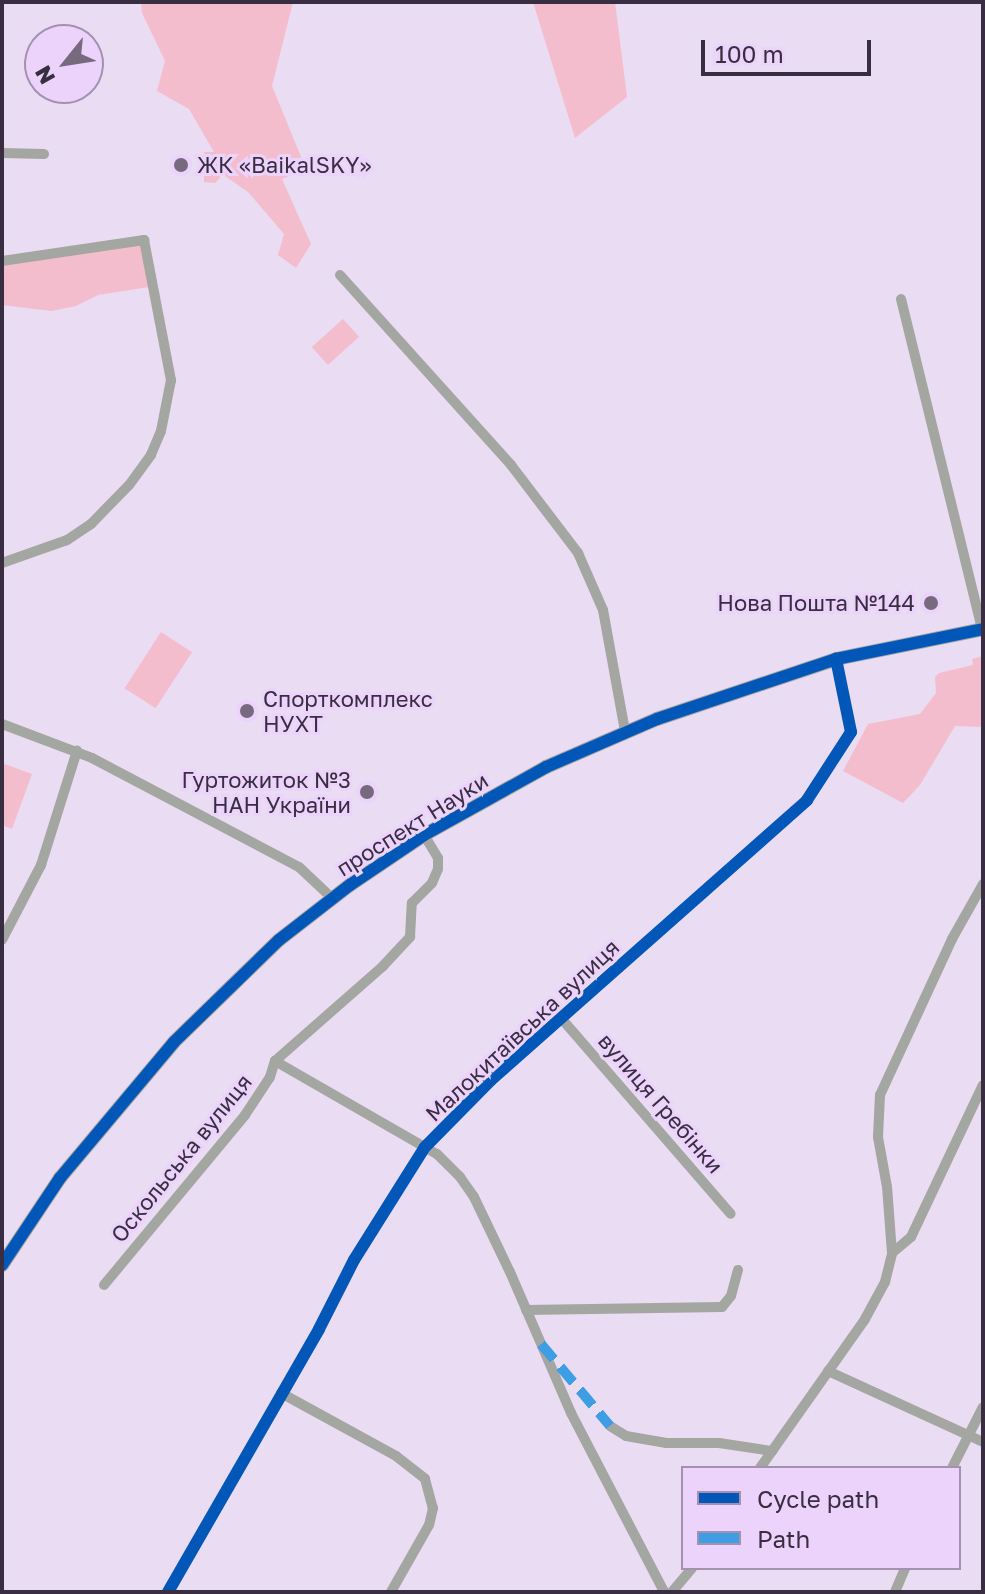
<!DOCTYPE html>
<html>
<head>
<meta charset="utf-8">
<style>
  body { margin:0 }
  #map { position:relative; width:985px; height:1594px; overflow:hidden; background:#eadcf3; font-family:"Golos Text",sans-serif }
  div>[style] { position:absolute }
  [style*='--x'] { left:calc(var(--x)*1px); top:calc(var(--y)*1px); width:calc(var(--w)*1px); rotate:calc(var(--a)*1deg) }
  .green>* { inset:0; background:#f4bdcd; transform-origin:0 0 }
  .street>* { height:10px; margin:-5px; padding:0 5px; transform-origin:5px; border-radius:5px; background:#a4a6a1 }
  .secondary>* { height:14px; margin:-7px; padding:0 7px; transform-origin:7px; border-radius:7px; background:#a5a5a3 }
  .quiet>* { height:10px; margin-top:-5px; transform-origin:0; background:repeating-linear-gradient(90deg,#3e9de3 0 20px,transparent 0 30px) }
  .cycleway>* { height:12px; margin:-6px; padding:0 6px; transform-origin:6px; border-radius:6px; background:#0057b8 }
  .dots>* { width:22px; height:22px; translate:-50% -50%; box-sizing:border-box; border:4px solid #ebd3fc; border-radius:50% }
  span { translate:-50% -50%; white-space:nowrap; text-align:center; line-height:1.15; -webkit-text-stroke:6px #ebd3fc; paint-order:stroke }
  .poi-label { font-size:22px; color:#392d41 }
  .left { translate:0 -50%; text-align:left }
  .right { translate:-100% -50%; text-align:right }
  .street-label { font-size:22px; color:#392d41 }
  .frame { position:absolute; inset:0; border:4px solid #392d41; pointer-events:none }
  .legend { position:absolute; left:681px; top:1466px; width:280px; height:104px; box-sizing:border-box; background:#ebd3fc; border:2px solid #a491b1; margin:0; padding:10px 14px; list-style:none; font-size:24px; color:#392d41 }
  .legend li { display:flex; align-items:center; gap:16px; height:40px }
  .legend b { width:40px; border:2px solid #a491b1 }
  .north { position:absolute; left:24px; top:24px; width:80px; height:80px; box-sizing:border-box; background:#ebd3fc; border:2px solid #a491b1; border-radius:50%; rotate:240deg; font-size:22px; font-weight:700; line-height:32px; text-align:center; color:#392d41 }
  .north::after { content:''; display:block; margin:auto; width:28px; height:36px; background:#776a7f; clip-path:polygon(50% 0,100% 100%,50% 72%,0 100%) }
  .scale { position:absolute; left:701px; top:40px; width:170px; height:36px; box-sizing:border-box; border:4px solid #392d41; border-top:0; padding-left:10px; font-size:24px; line-height:28px; white-space:nowrap; color:#392d41; -webkit-text-stroke:6px #ebd3fc; paint-order:stroke }
</style>
</head>
<body>
<div id="map">
  <div class="green">
    <div style="clip-path:polygon(141px 2px,293px 2px,272px 86px,306px 169px,282px 179px,311px 244px,296px 268px,278px 255px,284px 234px,248px 192px,225px 176px,215px 155px,220px 178px,215px 183px,204px 182px,204px 152px,214px 152px,189px 109px,157px 91px,165px 61px,142px 13px)"></div>
    <div style="clip-path:polygon(533px 2px,615px 2px,627px 97px,575px 138px)"></div>
    <div style="clip-path:polygon(141px 243px,149px 287px,98px 295px,76px 306px,51px 311px,2px 305px,2px 266px)"></div>
    <div style="left:343px;top:319px;width:24px;height:42px;rotate:48deg"></div>
    <div style="left:161px;top:632px;width:37px;height:67px;rotate:33deg"></div>
    <div style="clip-path:polygon(983px 656px,983px 727px,955px 726px,920px 785px,903px 803px,843px 771px,868px 724px,920px 714px,936px 693px,935px 677px,939px 673px,973px 665px,972px 659px)"></div>
    <div style="clip-path:polygon(2px 763px,32px 774px,12px 829px,2px 825px)"></div>
  </div>
  <div class="street">
    <div style="--x:2;--y:153;--w:42;--a:1.4"></div>
    <div style="--x:2;--y:261;--w:144;--a:-8.4"></div>
    <div style="--x:144;--y:240;--w:143;--a:79.1"></div>
    <div style="--x:171;--y:380;--w:52;--a:101.1"></div>
    <div style="--x:161;--y:431;--w:26;--a:113"></div>
    <div style="--x:151;--y:455;--w:37;--a:126"></div>
    <div style="--x:129;--y:485;--w:54;--a:134.3"></div>
    <div style="--x:91;--y:524;--w:29;--a:146"></div>
    <div style="--x:67;--y:540;--w:69;--a:160.5"></div>
    <div style="--x:340;--y:275;--w:256;--a:48"></div>
    <div style="--x:511;--y:465;--w:111;--a:52.7"></div>
    <div style="--x:578;--y:553;--w:62;--a:66.3"></div>
    <div style="--x:603;--y:610;--w:123;--a:79.7"></div>
    <div style="--x:901;--y:299;--w:340;--a:76.2"></div>
    <div style="--x:2;--y:724;--w:96;--a:20.7"></div>
    <div style="--x:92;--y:758;--w:234;--a:27.8"></div>
    <div style="--x:299;--y:867;--w:45;--a:43.2"></div>
    <div style="--x:2;--y:940;--w:85;--a:-62.5"></div>
    <div style="--x:41;--y:865;--w:120;--a:-72.5"></div>
    <div style="--x:561;--y:1018;--w:259;--a:49.1"></div>
    <div style="--x:275;--y:1061;--w:187;--a:29.9"></div>
    <div style="--x:437;--y:1154;--w:33;--a:45"></div>
    <div style="--x:460;--y:1177;--w:24;--a:55"></div>
    <div style="--x:474;--y:1197;--w:83;--a:64.4"></div>
    <div style="--x:510;--y:1272;--w:154;--a:66.6"></div>
    <div style="--x:571;--y:1413;--w:202;--a:62.5"></div>
    <div style="--x:892;--y:1253;--w:25;--a:-40"></div>
    <div style="--x:911;--y:1237;--w:168;--a:-64.7"></div>
    <div style="--x:104;--y:1285;--w:221;--a:-50.3"></div>
    <div style="--x:245;--y:1115;--w:45;--a:-56.7"></div>
    <div style="--x:270;--y:1077;--w:17;--a:-73"></div>
    <div style="--x:275;--y:1061;--w:144;--a:-41.3"></div>
    <div style="--x:383;--y:966;--w:40;--a:-47"></div>
    <div style="--x:410;--y:937;--w:34;--a:-87"></div>
    <div style="--x:412;--y:903;--w:28;--a:-45"></div>
    <div style="--x:432;--y:883;--w:15;--a:-67"></div>
    <div style="--x:438;--y:869;--w:11;--a:-90"></div>
    <div style="--x:438;--y:858;--w:27;--a:-121"></div>
    <div style="--x:526;--y:1310;--w:196;--a:-0.9"></div>
    <div style="--x:722;--y:1307;--w:14;--a:-51"></div>
    <div style="--x:731;--y:1296;--w:27;--a:-75"></div>
    <div style="--x:828;--y:1371;--w:170;--a:24.6"></div>
    <div style="--x:281;--y:1393;--w:131;--a:28.7"></div>
    <div style="--x:396;--y:1456;--w:37;--a:38"></div>
    <div style="--x:425;--y:1479;--w:30;--a:75"></div>
    <div style="--x:433;--y:1508;--w:17;--a:103"></div>
    <div style="--x:429;--y:1525;--w:77;--a:119.6"></div>
    <div style="--x:610;--y:1426;--w:19;--a:32"></div>
    <div style="--x:626;--y:1436;--w:41;--a:9.9"></div>
    <div style="--x:666;--y:1443;--w:53;--a:0"></div>
    <div style="--x:719;--y:1443;--w:54;--a:8.6"></div>
    <div style="--x:760;--y:1468;--w:182;--a:-54.8"></div>
    <div style="--x:865;--y:1319;--w:42;--a:-61.6"></div>
    <div style="--x:885;--y:1282;--w:30;--a:-76"></div>
    <div style="--x:892;--y:1253;--w:66;--a:-94.3"></div>
    <div style="--x:887;--y:1187;--w:51;--a:-100.2"></div>
    <div style="--x:878;--y:1137;--w:42;--a:-87.3"></div>
    <div style="--x:880;--y:1095;--w:172;--a:-65.2"></div>
    <div style="--x:952;--y:939;--w:63;--a:-60.6"></div>
    <div style="--x:952;--y:1468;--w:68;--a:-63.1"></div>
    <div style="--x:168;--y:1592;--w:303;--a:-60.1"></div>
    <div style="--x:319;--y:1329;--w:77;--a:-63.1"></div>
    <div style="--x:354;--y:1260;--w:133;--a:-57.9"></div>
    <div style="--x:425;--y:1147;--w:94;--a:-45.4"></div>
    <div style="--x:491;--y:1080;--w:422;--a:-41.5"></div>
    <div style="--x:807;--y:800;--w:81;--a:-57.1"></div>
    <div style="--x:851;--y:732;--w:75;--a:-101.6"></div>
    <div style="--x:672;--y:1592;--w:31;--a:-50"></div>
    <div style="--x:895;--y:1592;--w:26;--a:-67"></div>
  </div>
  <div class="secondary">
    <div style="--x:2;--y:1265;--w:105;--a:-56.3"></div>
    <div style="--x:60;--y:1178;--w:177;--a:-50"></div>
    <div style="--x:174;--y:1042;--w:146;--a:-44.2"></div>
    <div style="--x:279;--y:940;--w:90;--a:-37.8"></div>
    <div style="--x:350;--y:885;--w:89;--a:-34"></div>
    <div style="--x:424;--y:835;--w:140;--a:-29.1"></div>
    <div style="--x:546;--y:767;--w:121;--a:-23.4"></div>
    <div style="--x:657;--y:719;--w:189;--a:-18.5"></div>
    <div style="--x:836;--y:659;--w:150;--a:-11.5"></div>
  </div>
  <div class="quiet">
    <div style="--x:541;--y:1344;--w:107;--a:49.9"></div>
  </div>
  <div class="cycleway">
    <div style="--x:2;--y:1265;--w:105;--a:-56.3"></div>
    <div style="--x:60;--y:1178;--w:177;--a:-50"></div>
    <div style="--x:174;--y:1042;--w:146;--a:-44.2"></div>
    <div style="--x:279;--y:940;--w:90;--a:-37.8"></div>
    <div style="--x:350;--y:885;--w:89;--a:-34"></div>
    <div style="--x:424;--y:835;--w:140;--a:-29.1"></div>
    <div style="--x:546;--y:767;--w:121;--a:-23.4"></div>
    <div style="--x:657;--y:719;--w:189;--a:-18.5"></div>
    <div style="--x:836;--y:659;--w:150;--a:-11.5"></div>
    <div style="--x:168;--y:1592;--w:303;--a:-60.1"></div>
    <div style="--x:319;--y:1329;--w:77;--a:-63.1"></div>
    <div style="--x:354;--y:1260;--w:133;--a:-57.9"></div>
    <div style="--x:425;--y:1147;--w:94;--a:-45.4"></div>
    <div style="--x:491;--y:1080;--w:422;--a:-41.5"></div>
    <div style="--x:807;--y:800;--w:81;--a:-57.1"></div>
    <div style="--x:851;--y:732;--w:75;--a:-101.6"></div>
  </div>
  <div class="dots">
    <div style="left:181px;top:165px;background:#776a7f"></div>
    <div style="left:931px;top:603px;background:#776a7f"></div>
    <div style="left:247px;top:711px;background:#776a7f"></div>
    <div style="left:367px;top:792px;background:#776a7f"></div>
  </div>
  <div class="poi-label">
    <span class="left" style="left:197px;top:165px">ЖК «BaikalSKY»</span>
    <span class="right" style="left:915px;top:603px">Нова Пошта №144</span>
    <span class="left" style="left:263px;top:711px">Спорткомплекс<br>НУХТ</span>
    <span class="right" style="left:351px;top:792px">Гуртожиток №3<br>НАН України</span>
  </div>
  <div class="street-label">
    <span style="left:412px;top:824px;rotate:-32deg">проспект Науки</span>
    <span style="left:522px;top:1030px;rotate:-43deg">Малокитаївська вулиця</span>
    <span style="left:661px;top:1103px;rotate:49deg">вулиця Гребінки</span>
    <span style="left:181px;top:1158px;rotate:-51deg">Оскольська вулиця</span>
  </div>
  <div class="frame"></div>
  <ul class="legend">
  <li><b style="height:10px;background:#0057b8"></b>Cycle path</li>
  <li><b style="height:10px;background:#3e9de3"></b>Path</li>
  </ul>
  <div class="north">N</div>
  <div class="scale">100 m</div>
</div>
</body>
</html>
